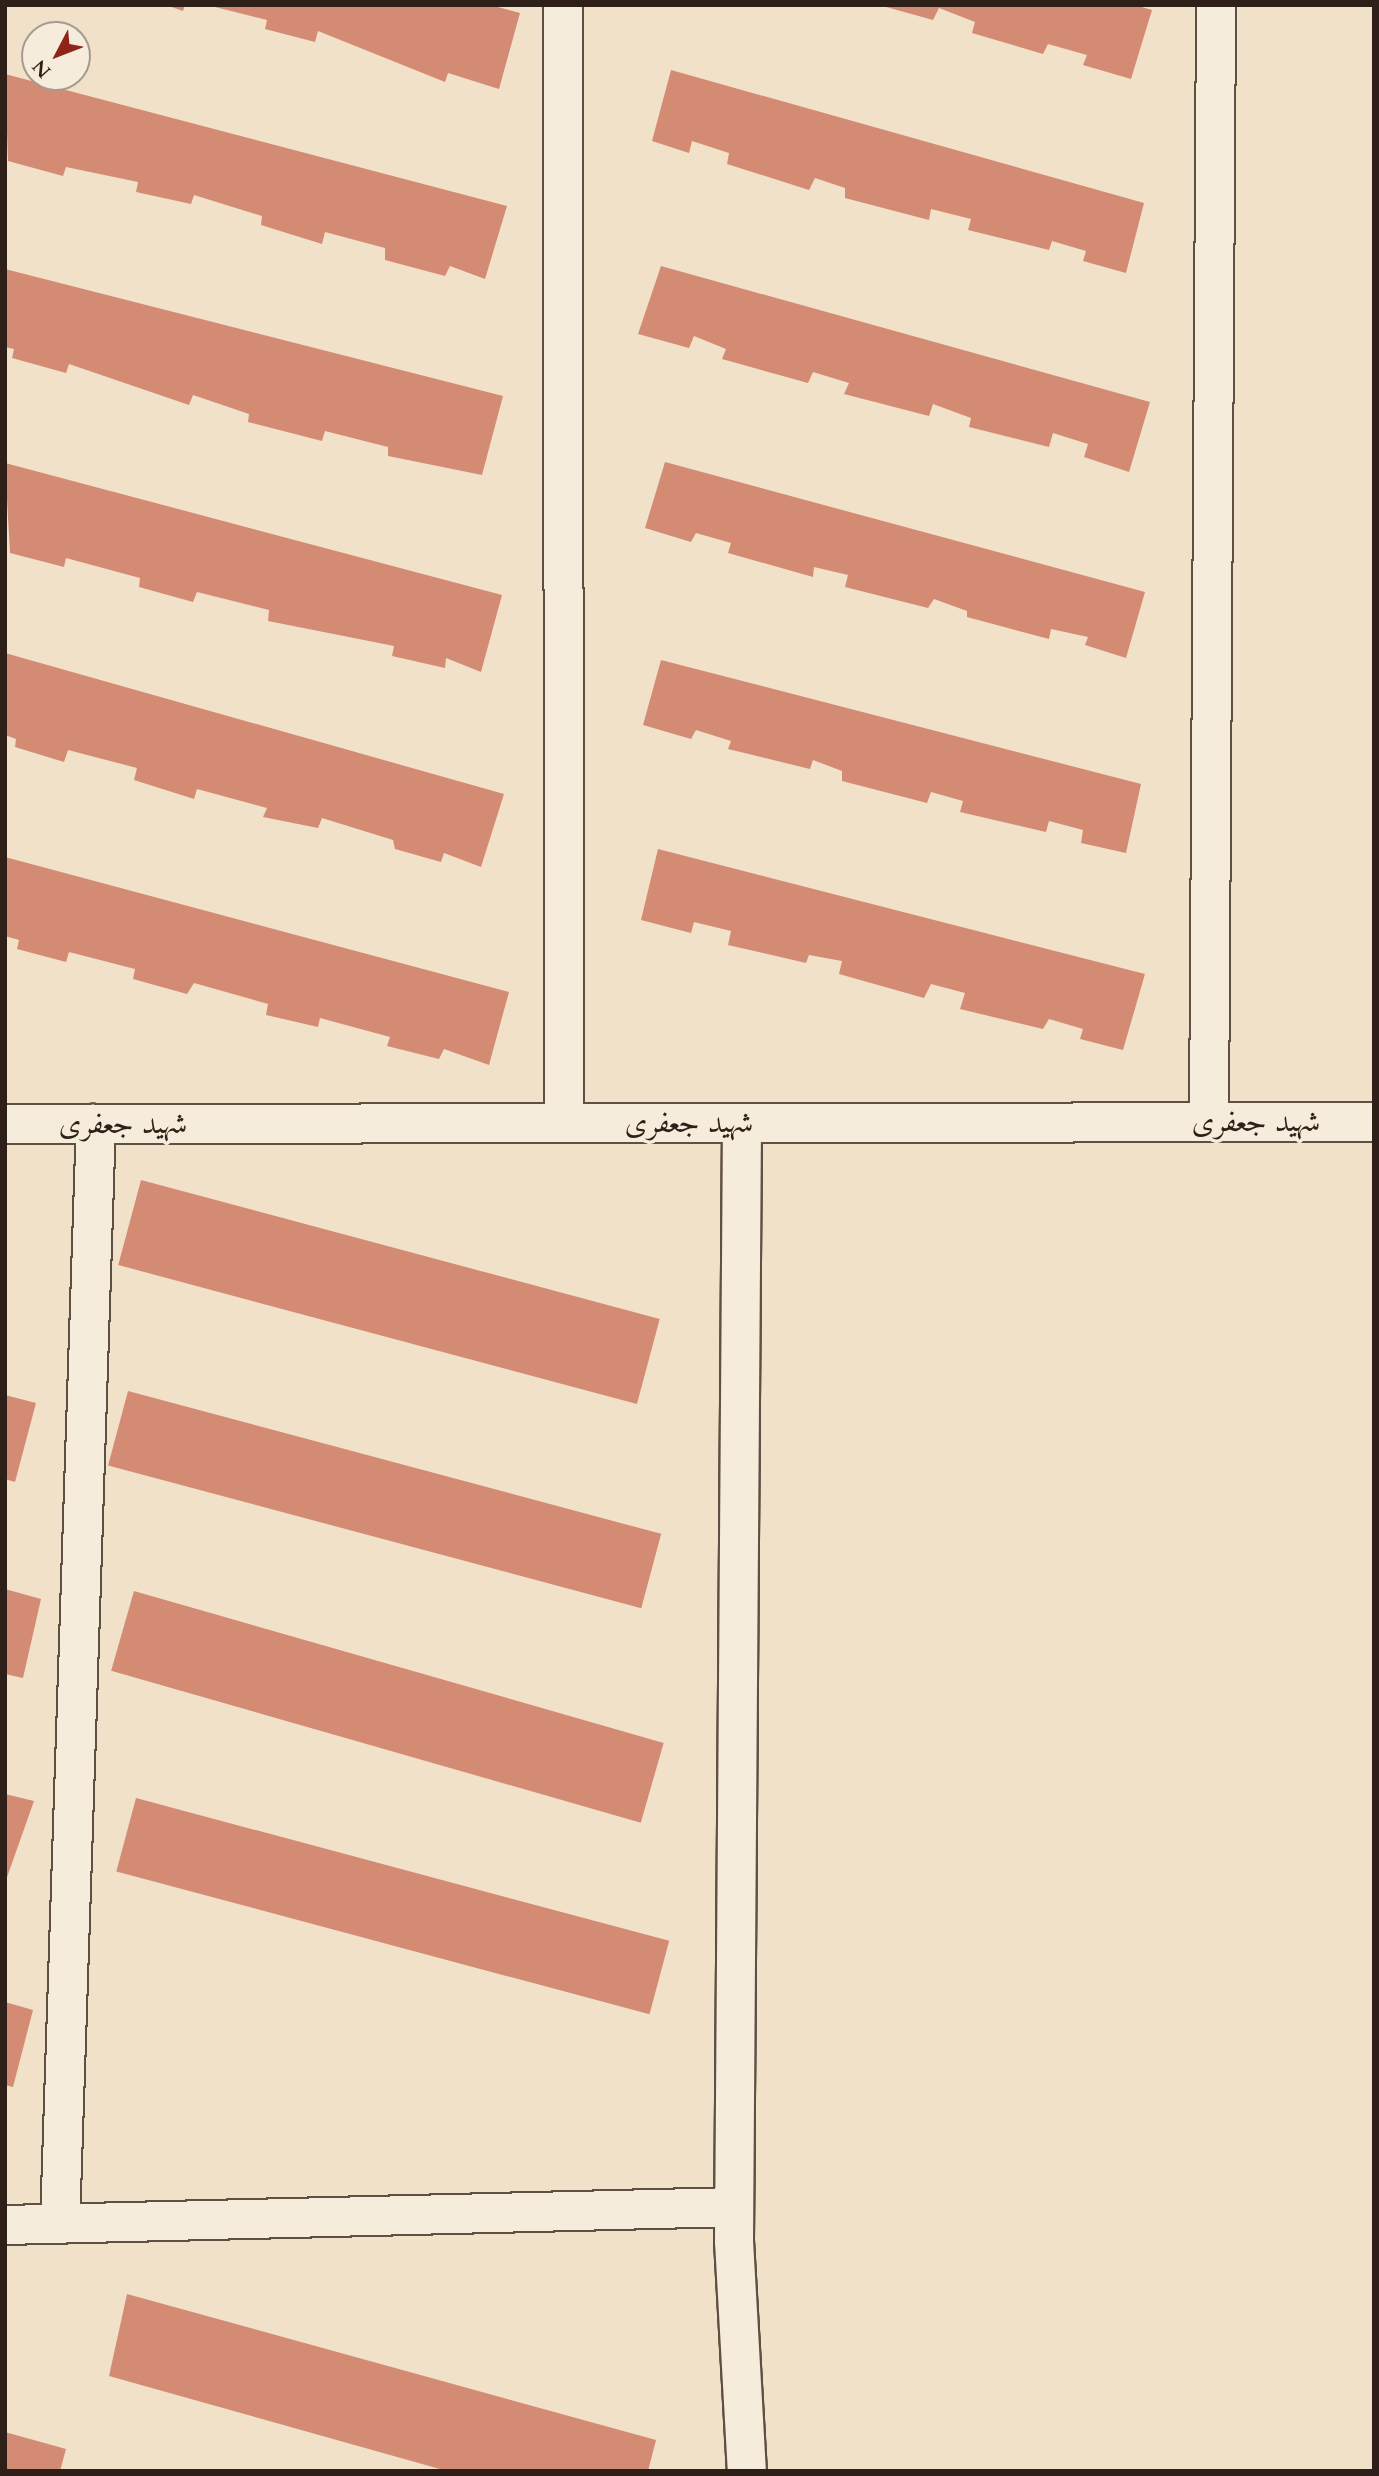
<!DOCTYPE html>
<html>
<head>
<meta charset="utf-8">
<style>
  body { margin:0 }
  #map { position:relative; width:1379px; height:2476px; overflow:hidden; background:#f1e1c9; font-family:Cardo,Amiri,serif }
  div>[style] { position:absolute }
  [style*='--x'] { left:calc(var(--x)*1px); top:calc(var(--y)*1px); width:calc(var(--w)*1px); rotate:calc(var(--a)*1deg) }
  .building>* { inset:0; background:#d48b73; transform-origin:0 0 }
  .roads { filter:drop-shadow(2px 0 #5f5044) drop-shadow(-2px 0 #5f5044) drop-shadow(0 2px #5f5044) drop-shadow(0 -2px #5f5044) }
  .street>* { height:38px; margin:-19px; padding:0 19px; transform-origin:19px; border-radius:19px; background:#f6ecdc }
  span { translate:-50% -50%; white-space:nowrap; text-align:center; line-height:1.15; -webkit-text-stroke:7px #f6ecdc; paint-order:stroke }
  .street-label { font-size:30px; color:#2e1f18 }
  .frame { position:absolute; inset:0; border:7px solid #2e1f18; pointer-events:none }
  .north { position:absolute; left:21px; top:21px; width:70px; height:70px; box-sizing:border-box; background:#f6ecdc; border:2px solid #a69a8e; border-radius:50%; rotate:228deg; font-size:19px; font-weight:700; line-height:28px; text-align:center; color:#2e1f18 }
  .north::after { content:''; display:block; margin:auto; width:24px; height:32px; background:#8f2418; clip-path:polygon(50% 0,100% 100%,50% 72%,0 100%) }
</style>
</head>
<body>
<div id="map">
  <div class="building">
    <div style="clip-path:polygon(166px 5px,185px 5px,183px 11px)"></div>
    <div style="clip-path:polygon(207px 5px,490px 5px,520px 13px,499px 89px,448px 73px,445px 82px,318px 31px,315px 42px,265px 29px,267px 20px)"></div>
    <div style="clip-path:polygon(879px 5px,1135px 5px,1152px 10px,1131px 79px,1083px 65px,1087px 55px,1048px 44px,1043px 54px,972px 33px,975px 22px,939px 8px,933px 20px)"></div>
    <div style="clip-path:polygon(671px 70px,1144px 203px,1126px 273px,1083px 261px,1086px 251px,1052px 241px,1049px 250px,968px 230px,971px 219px,931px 209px,929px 220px,845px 198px,845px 188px,815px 178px,809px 190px,727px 164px,729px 153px,692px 141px,689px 153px,652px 141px)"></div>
    <div style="clip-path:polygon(5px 74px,507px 206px,485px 279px,450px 266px,445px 276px,385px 260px,385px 248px,325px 232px,322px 244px,261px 225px,262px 216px,194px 195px,191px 204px,136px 192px,138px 182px,66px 167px,63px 176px,8px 161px)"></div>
    <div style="clip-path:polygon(661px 266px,1150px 402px,1129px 472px,1084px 457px,1088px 444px,1053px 433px,1049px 447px,969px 427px,971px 418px,933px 404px,929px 416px,844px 394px,849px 383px,813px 372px,808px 383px,722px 359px,726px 349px,694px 336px,689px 348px,638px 334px)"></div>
    <div style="clip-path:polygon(5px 269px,503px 396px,482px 475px,388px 456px,388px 447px,325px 431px,322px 441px,248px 422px,249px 414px,193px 395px,189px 405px,69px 364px,66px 373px,12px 358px,14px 349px,5px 347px)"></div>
    <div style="clip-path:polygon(665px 462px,1145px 592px,1126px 658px,1085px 645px,1088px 637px,1051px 629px,1049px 639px,967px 617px,967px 611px,934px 599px,928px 608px,845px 587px,848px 575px,814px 567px,813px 577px,728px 553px,731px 543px,696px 533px,691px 542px,645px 528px)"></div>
    <div style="clip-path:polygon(5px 463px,502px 595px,481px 672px,446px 658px,445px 668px,392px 656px,394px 646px,268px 621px,269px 610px,197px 592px,193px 602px,139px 587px,140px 578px,66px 558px,64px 567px,10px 553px)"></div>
    <div style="clip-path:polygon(5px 653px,504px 794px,481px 867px,444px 853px,441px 862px,395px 849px,393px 840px,322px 818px,318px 828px,263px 817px,267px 808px,197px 789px,194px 799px,134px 780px,137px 768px,68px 750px,64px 762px,15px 747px,16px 739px,5px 735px)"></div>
    <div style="clip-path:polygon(661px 660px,1141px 784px,1126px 853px,1081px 843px,1083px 830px,1049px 821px,1046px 832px,960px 812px,963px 801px,931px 792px,927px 803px,842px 781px,842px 771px,813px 760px,810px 769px,728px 749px,731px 741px,696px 730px,691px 739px,643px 725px)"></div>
    <div style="clip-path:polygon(658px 849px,1145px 974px,1123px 1050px,1080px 1039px,1083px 1029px,1049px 1019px,1043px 1029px,960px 1009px,965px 993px,931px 984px,924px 998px,839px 974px,842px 961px,809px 955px,806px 963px,728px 945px,731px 931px,694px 922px,691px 933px,641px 920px)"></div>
    <div style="clip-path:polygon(5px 857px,509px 992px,489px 1065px,444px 1049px,439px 1059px,387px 1046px,390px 1037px,320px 1018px,318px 1027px,266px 1015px,268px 1004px,194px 983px,187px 994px,133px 979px,135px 969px,69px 952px,66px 962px,17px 949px,19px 940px,5px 936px)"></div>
    <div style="left:141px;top:1180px;width:537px;height:88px;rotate:15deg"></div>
    <div style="left:128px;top:1391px;width:552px;height:77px;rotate:15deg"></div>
    <div style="clip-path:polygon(5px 1395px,36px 1403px,15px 1482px,5px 1479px)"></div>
    <div style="clip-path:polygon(5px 1589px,41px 1599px,23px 1678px,5px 1674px)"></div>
    <div style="left:134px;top:1591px;width:551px;height:83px;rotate:16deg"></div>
    <div style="clip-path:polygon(5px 1794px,34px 1801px,6px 1880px,5px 1880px)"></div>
    <div style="left:136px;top:1798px;width:552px;height:76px;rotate:15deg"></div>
    <div style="clip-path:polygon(5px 2002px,33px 2010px,13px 2087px,5px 2085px)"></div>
    <div style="clip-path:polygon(127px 2294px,656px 2440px,648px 2471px,447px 2471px,109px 2376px)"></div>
    <div style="clip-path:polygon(5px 2432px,66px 2449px,60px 2471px,5px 2471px)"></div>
  </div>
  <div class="roads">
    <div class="street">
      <div style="--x:563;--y:5;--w:1118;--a:89.95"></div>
      <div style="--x:1209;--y:1122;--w:1117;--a:-89.64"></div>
      <div style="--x:742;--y:1123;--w:1118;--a:90.41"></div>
      <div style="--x:734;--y:2241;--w:230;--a:86.8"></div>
      <div style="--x:5;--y:1124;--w:1369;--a:-0.08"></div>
      <div style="--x:60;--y:2224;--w:1101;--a:-88.13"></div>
      <div style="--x:5;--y:2225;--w:729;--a:-1.41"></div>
    </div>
  </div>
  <div class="street-label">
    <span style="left:1256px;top:1122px">شهید جعفری</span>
    <span style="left:689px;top:1123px">شهید جعفری</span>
    <span style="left:123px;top:1124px">شهید جعفری</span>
  </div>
  <div class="frame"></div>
  <div class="north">N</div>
</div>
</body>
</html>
